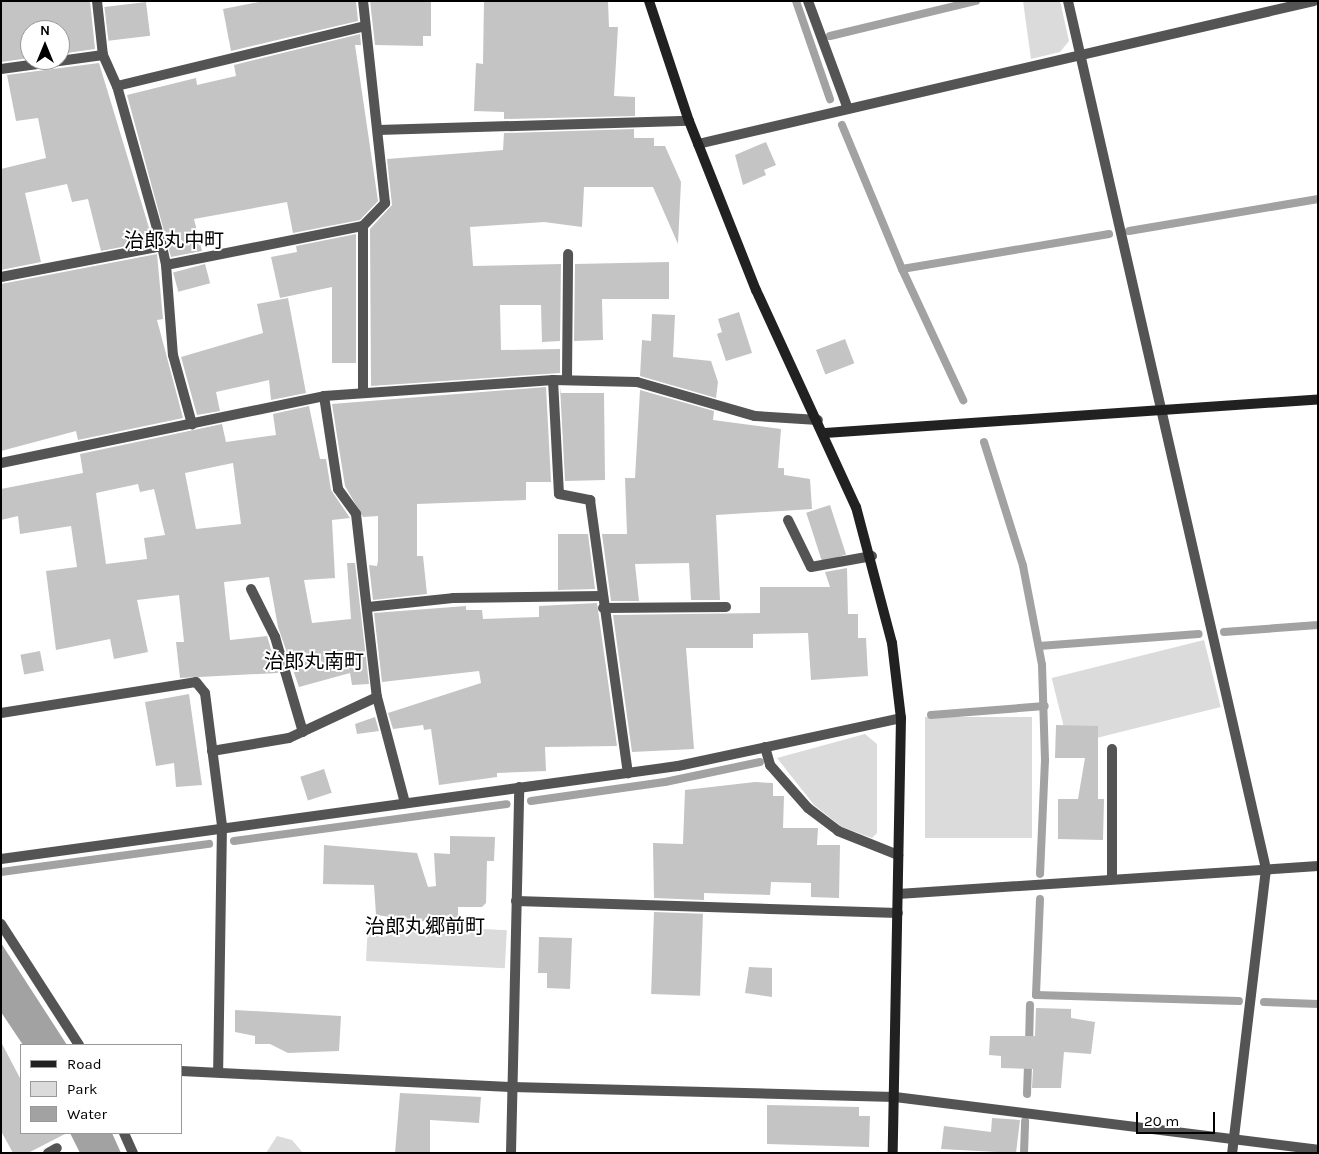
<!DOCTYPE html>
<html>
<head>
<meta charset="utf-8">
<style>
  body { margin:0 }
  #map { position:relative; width:1319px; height:1154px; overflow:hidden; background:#fff; font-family:Karla,"Noto Sans JP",sans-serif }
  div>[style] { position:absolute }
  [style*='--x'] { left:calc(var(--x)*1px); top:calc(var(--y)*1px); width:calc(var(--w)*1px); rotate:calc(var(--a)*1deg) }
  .green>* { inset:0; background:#dbdbdb; transform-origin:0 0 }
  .water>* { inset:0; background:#a2a2a2 }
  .stream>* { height:8px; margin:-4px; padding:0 4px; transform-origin:4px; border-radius:4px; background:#a2a2a2 }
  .building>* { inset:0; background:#c4c4c4; transform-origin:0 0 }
  .lane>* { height:10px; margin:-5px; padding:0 5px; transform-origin:5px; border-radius:5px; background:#545454 }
  .street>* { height:10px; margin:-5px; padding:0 5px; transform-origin:5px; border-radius:5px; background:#545454 }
  .secondary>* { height:10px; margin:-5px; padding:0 5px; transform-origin:5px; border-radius:5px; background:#212121 }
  span { translate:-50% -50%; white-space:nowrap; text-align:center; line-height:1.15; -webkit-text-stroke:4px #fff; paint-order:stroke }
  .quarter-label { font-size:20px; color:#000 }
  .frame { position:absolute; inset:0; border:2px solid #000; pointer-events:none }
  .legend { position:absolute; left:20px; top:1044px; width:162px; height:90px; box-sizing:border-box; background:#fff; border:1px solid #999; margin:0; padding:6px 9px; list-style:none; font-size:15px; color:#000 }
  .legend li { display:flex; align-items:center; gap:10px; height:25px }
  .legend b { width:25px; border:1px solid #999 }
  .north { position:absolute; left:20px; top:20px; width:50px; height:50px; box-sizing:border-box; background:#fff; border:1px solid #999; border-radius:50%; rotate:0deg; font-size:14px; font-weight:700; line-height:20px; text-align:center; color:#000 }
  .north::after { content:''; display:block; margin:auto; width:18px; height:22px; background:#000; clip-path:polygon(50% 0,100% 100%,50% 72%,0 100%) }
  .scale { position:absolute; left:1136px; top:1112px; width:79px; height:22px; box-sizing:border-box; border:2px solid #000; border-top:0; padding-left:6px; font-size:15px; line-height:18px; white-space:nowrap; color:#000; -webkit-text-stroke:4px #fff; paint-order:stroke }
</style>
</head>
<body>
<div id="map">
  <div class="green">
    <div style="clip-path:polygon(1023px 1px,1060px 1px,1069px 41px,1060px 52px,1031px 59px)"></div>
    <div style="left:1204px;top:640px;width:69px;height:157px;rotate:76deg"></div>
    <div style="left:1032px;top:717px;width:121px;height:107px;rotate:90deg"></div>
    <div style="clip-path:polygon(865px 734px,877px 744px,877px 833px,872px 838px,842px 827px,814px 805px,777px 758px)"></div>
    <div style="left:368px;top:923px;width:139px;height:38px;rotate:3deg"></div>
    <div style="clip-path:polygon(277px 1136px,292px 1140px,303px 1153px,266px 1153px)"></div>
  </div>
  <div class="water">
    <div style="clip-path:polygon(1px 943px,67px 1045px,23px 1045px,1px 1012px)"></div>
    <div style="clip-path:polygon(70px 1133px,112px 1133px,121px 1153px,80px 1153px)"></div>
  </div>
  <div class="stream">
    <div style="--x:796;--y:1;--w:104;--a:70.9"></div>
    <div style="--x:830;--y:36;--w:150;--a:-13.5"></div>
    <div style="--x:842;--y:125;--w:156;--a:67.4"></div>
    <div style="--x:902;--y:269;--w:145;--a:65"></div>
    <div style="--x:1129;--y:231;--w:192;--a:-9.6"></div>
    <div style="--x:902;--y:269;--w:210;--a:-9.6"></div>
    <div style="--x:984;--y:442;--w:130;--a:72.5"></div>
    <div style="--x:1023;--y:566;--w:101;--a:79.1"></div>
    <div style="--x:1042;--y:665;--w:95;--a:88.2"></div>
    <div style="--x:1045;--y:760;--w:114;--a:92.5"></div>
    <div style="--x:1224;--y:632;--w:94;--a:-4.3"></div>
    <div style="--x:1039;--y:646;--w:160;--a:-4.3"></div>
    <div style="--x:931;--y:715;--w:114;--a:-4.5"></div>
    <div style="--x:531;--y:801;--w:135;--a:-8.1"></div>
    <div style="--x:665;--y:782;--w:97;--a:-11.9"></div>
    <div style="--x:234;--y:841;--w:275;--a:-7.7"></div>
    <div style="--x:1;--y:872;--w:210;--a:-7.7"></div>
    <div style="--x:1040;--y:899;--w:96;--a:92.4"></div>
    <div style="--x:1036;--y:995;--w:203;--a:1.7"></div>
    <div style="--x:1264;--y:1002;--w:54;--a:2.1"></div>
    <div style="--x:1029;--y:1045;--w:40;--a:-88.6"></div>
    <div style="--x:1027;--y:1094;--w:35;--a:-88"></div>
    <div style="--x:1024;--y:1153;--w:32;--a:-88"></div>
  </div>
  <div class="building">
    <div style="clip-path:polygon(1px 1px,90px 1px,95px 49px,60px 54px,60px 30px,30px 30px,30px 58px,1px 62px)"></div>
    <div style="clip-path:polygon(264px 1px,356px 1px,358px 21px,231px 51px,223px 9px)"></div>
    <div style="clip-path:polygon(370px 1px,431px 1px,431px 36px,423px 36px,423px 46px,375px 45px)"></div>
    <div style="clip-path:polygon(484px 1px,608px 1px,609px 27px,618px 27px,614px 96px,635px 97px,635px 116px,504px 119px,504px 112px,474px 111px,476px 63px,483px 64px)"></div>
    <div style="left:146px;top:2px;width:34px;height:42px;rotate:83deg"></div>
    <div style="clip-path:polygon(360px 34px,361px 45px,355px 45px,378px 201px,360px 220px,293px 233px,287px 202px,194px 219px,202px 251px,171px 257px,127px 95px,196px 78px,197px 85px,236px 76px,234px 65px)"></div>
    <div style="clip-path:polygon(99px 63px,153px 241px,101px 251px,88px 199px,72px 202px,67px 184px,25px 193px,41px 262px,1px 270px,1px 169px,46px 158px,38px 118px,16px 121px,7px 75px)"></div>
    <div style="clip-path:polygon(634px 129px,634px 138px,654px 138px,654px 146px,665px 146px,681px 182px,678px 244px,653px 187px,584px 187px,582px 227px,544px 222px,470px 227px,473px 266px,561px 264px,560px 341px,542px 342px,541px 305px,500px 305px,501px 350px,560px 349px,560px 373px,371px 386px,370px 229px,392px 205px,387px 159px,503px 150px,504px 133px)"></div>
    <div style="clip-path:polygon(766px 142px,776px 165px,764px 170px,766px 175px,743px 185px,735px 155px)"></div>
    <div style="clip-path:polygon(356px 234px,356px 363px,332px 363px,332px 287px,280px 298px,271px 257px,297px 252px,296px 246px)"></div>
    <div style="clip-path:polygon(157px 254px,163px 319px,157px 320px,183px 418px,78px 440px,76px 431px,1px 451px,1px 284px)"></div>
    <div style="clip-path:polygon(669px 262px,669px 299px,602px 299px,603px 340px,574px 341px,575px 264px)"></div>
    <div style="left:205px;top:264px;width:20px;height:33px;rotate:75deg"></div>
    <div style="clip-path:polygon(288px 298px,306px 393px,271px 400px,269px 380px,216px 392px,220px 411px,197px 415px,181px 357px,263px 333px,257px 304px)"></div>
    <div style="clip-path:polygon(739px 312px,752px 353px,726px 361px,717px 334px,722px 332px,718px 319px)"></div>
    <div style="clip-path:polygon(652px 314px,675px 315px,673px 357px,711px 361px,718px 382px,716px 398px,640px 376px,642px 340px,651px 341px)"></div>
    <div style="left:845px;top:339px;width:26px;height:31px;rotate:69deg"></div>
    <div style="clip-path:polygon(546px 387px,551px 482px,526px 482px,526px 500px,417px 504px,417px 556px,423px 556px,427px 594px,373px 600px,369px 565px,377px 566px,378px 560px,378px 516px,363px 517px,345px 486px,332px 404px)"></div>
    <div style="clip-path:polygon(560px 387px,561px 393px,604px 393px,605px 480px,565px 481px)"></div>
    <div style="clip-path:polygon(640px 390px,714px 411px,713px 420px,781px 429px,778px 468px,784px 468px,784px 475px,810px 479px,812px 509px,716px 515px,720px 600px,691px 600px,689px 563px,635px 564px,639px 601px,611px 601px,602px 534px,627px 534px,625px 478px,635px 478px)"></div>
    <div style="clip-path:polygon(evenodd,309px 406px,320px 459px,326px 459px,331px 490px,350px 518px,332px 520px,335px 578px,304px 580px,312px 623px,351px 619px,347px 563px,355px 563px,369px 684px,352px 685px,350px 673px,299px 687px,278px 627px,269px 577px,224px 582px,230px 640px,267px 636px,278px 673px,180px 678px,176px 642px,184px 642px,179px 595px,137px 600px,148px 652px,114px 659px,110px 639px,56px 650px,46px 571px,77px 567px,71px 526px,20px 534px,18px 516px,1px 520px,1px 489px,83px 473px,80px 454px,222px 424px,226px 442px,276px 435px,273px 414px,309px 406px,233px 463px,241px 524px,196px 529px,185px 473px,233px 463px,309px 406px,138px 484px,140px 492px,154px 489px,165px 535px,144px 538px,147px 559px,106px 564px,96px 493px,138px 484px)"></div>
    <div style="left:830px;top:505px;width:52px;height:25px;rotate:72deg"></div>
    <div style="clip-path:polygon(558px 534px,588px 534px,595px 589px,558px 590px)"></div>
    <div style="clip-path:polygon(847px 568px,848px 614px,858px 614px,858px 638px,866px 638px,868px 676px,811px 680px,808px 633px,753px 634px,753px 648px,686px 648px,694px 749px,632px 752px,613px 615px,760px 613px,760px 587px,830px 587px,825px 572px)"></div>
    <div style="clip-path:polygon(597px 603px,617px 746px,545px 747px,546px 771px,497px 773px,497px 777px,439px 785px,431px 729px,424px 730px,423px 725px,393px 729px,388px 713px,481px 683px,479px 671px,382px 682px,374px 613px,466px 606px,466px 610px,482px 610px,483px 619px,539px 617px,539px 606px)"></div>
    <div style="left:40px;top:651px;width:20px;height:20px;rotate:79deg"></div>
    <div style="clip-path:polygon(189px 694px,202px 785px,176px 787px,174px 763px,156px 766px,145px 702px)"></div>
    <div style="clip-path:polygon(375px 717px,379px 731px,357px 734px,355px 724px)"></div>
    <div style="clip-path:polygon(1056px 725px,1098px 726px,1098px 799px,1104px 799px,1103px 840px,1058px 839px,1058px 799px,1078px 799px,1085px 758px,1055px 758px)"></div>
    <div style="left:324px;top:769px;width:25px;height:25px;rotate:72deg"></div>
    <div style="clip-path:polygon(755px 782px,773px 783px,773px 796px,784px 796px,783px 828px,818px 828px,817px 845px,840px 845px,839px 898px,811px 897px,811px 883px,771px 882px,770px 895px,704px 893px,704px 900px,654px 898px,653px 843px,683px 844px,685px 790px)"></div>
    <div style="clip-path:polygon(450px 836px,495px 837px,494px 861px,487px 861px,486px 903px,482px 907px,458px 907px,458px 926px,376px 915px,374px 885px,323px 884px,324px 845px,417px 853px,428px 887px,436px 886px,434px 853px,450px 854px)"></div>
    <div style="left:654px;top:912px;width:49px;height:82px;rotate:2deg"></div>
    <div style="clip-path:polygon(539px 937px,572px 938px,570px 989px,547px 988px,547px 973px,538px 973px)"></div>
    <div style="clip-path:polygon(749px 967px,772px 968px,772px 997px,745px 993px)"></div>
    <div style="clip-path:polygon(1036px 1008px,1071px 1009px,1071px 1018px,1095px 1022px,1091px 1054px,1064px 1052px,1061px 1088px,1032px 1088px,1033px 1069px,1001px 1068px,1001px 1056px,989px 1055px,990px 1036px,1035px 1036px)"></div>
    <div style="clip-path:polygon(235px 1010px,341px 1016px,339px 1051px,288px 1053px,270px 1044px,255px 1044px,255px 1036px,235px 1032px)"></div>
    <div style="clip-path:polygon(1px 1042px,21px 1080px,21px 1133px,67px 1133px,28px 1153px,13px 1153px,1px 1131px)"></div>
    <div style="clip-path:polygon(400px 1093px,481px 1097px,479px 1123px,430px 1120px,430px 1153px,395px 1153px)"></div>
    <div style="clip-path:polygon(767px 1105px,859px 1107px,859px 1116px,870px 1116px,869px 1147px,767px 1144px)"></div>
    <div style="clip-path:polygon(992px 1118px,1020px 1120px,1016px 1153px,941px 1149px,944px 1126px,991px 1132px)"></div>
  </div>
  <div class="lane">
    <div style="--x:567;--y:380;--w:126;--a:-89.5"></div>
    <div style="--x:788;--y:520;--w:52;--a:63.9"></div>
    <div style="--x:811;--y:567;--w:62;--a:-10.2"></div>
    <div style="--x:251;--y:589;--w:54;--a:63.4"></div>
    <div style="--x:275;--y:637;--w:99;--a:73.6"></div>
    <div style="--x:603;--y:608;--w:123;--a:-0.5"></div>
    <div style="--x:1112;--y:749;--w:130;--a:90"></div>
  </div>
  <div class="street">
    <div style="--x:97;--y:1;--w:54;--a:83.7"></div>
    <div style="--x:808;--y:1;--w:115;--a:69.7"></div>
    <div style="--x:1068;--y:1;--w:890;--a:77.15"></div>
    <div style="--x:1266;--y:869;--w:286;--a:96.8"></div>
    <div style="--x:1;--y:69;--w:103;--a:-7.8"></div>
    <div style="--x:103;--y:55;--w:34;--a:66"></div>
    <div style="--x:117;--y:86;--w:255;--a:-13.6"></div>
    <div style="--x:117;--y:86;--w:166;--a:74.3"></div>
    <div style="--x:378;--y:130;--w:311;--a:-1.7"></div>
    <div style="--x:698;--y:144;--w:632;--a:-13.07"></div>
    <div style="--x:363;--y:226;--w:165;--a:90"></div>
    <div style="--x:166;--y:265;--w:90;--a:85.6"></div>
    <div style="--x:173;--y:355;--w:72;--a:74.6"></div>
    <div style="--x:1;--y:277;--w:164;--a:-10.9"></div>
    <div style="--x:162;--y:246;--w:19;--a:78"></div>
    <div style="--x:166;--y:265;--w:201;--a:-11.2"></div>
    <div style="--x:363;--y:226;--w:32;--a:-46"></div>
    <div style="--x:385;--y:203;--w:203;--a:-96.2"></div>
    <div style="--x:553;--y:380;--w:114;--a:87"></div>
    <div style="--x:559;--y:494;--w:32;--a:11"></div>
    <div style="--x:590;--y:500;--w:276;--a:82.1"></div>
    <div style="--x:324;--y:396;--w:94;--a:81.4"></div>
    <div style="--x:338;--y:489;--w:31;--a:54"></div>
    <div style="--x:356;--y:514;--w:184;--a:83.5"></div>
    <div style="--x:377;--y:697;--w:110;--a:75.2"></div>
    <div style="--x:1;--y:463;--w:330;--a:-11.7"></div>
    <div style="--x:324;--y:396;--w:230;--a:-4"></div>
    <div style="--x:553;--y:380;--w:84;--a:1.4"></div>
    <div style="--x:637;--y:382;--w:123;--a:16.1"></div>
    <div style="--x:755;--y:416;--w:63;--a:3.6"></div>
    <div style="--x:368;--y:607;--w:85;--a:-6"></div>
    <div style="--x:453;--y:598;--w:149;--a:-0.8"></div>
    <div style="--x:1;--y:713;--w:197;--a:-9"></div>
    <div style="--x:196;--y:682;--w:14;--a:51"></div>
    <div style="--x:205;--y:693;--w:133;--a:82.7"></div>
    <div style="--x:222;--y:825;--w:247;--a:90.9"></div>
    <div style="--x:765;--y:747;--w:19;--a:74"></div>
    <div style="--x:770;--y:765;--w:57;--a:48.5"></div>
    <div style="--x:808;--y:808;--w:38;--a:37"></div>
    <div style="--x:838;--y:831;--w:65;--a:21.8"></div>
    <div style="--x:212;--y:751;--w:78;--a:-9.6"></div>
    <div style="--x:289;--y:738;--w:97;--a:-25"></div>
    <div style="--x:1;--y:859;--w:683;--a:-7.82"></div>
    <div style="--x:678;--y:766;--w:228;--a:-12.1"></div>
    <div style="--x:898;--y:894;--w:421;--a:-3.8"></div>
    <div style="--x:516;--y:901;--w:382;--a:1.8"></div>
    <div style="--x:1;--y:924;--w:144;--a:57.2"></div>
    <div style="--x:181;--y:1071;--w:331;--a:2.8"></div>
    <div style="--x:512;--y:1087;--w:383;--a:1.5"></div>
    <div style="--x:895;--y:1097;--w:426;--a:7.1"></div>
    <div style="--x:124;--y:1133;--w:22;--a:66"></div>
    <div style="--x:48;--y:1153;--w:10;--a:-29"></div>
    <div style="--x:511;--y:1153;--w:366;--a:-88.7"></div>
  </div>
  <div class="secondary">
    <div style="--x:649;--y:1;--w:126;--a:71.6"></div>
    <div style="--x:689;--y:121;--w:182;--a:68.4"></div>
    <div style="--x:756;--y:290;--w:239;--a:65.3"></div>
    <div style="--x:856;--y:507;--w:141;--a:75.2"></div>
    <div style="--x:892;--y:643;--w:76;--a:83.2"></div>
    <div style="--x:901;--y:718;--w:435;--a:91.1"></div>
    <div style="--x:825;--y:433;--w:494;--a:-3.9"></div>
  </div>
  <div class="quarter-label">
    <span style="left:174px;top:240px">治郎丸中町</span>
    <span style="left:314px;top:661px">治郎丸南町</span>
    <span style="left:425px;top:926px">治郎丸郷前町</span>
  </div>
  <div class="frame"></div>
  <ul class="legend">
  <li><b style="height:6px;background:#212121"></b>Road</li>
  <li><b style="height:14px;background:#dbdbdb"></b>Park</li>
  <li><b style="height:14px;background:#a2a2a2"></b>Water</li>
  </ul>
  <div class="north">N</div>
  <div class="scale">20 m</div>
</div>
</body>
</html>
